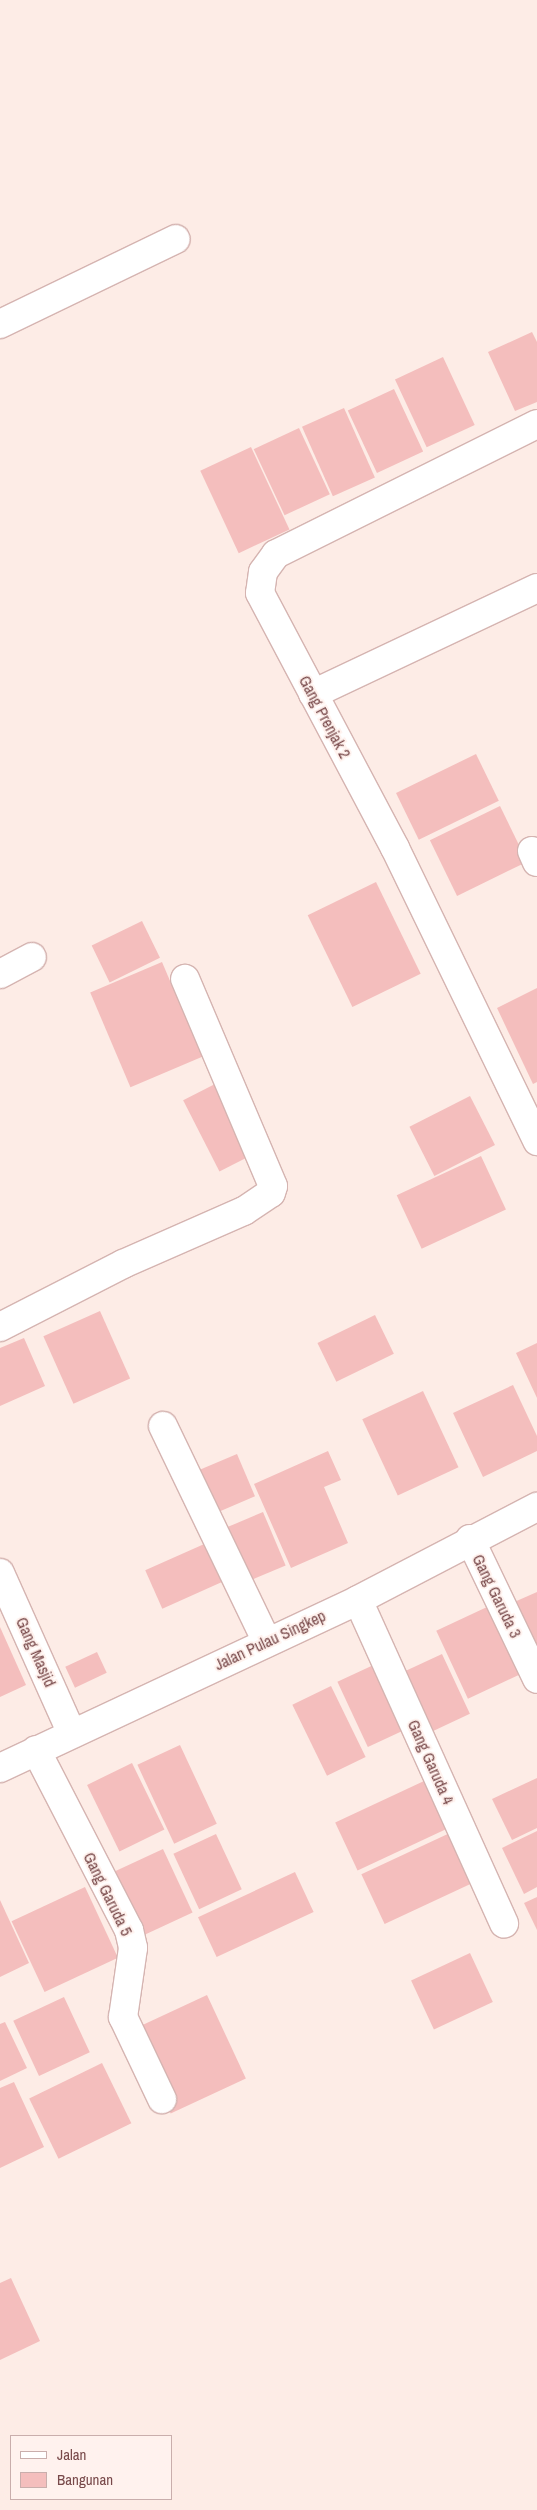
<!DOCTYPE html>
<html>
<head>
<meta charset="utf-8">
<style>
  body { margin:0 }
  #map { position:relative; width:537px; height:2510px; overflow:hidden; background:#fdece6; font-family:"Archivo Narrow",sans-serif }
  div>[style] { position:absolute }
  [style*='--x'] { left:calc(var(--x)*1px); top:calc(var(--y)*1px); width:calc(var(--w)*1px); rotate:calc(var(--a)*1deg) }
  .building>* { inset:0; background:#f4bebd; transform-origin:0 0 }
  .roads { filter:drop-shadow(1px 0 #d5b4b1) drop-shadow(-1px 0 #d5b4b1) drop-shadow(0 1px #d5b4b1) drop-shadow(0 -1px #d5b4b1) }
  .minor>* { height:28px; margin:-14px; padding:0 14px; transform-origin:14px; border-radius:14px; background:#fff }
  .tertiary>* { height:28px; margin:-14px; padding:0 14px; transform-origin:14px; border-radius:14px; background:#fff }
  span { translate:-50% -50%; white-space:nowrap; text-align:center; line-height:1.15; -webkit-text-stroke:4px #fff2ee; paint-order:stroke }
  .street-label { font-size:16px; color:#78494a }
  .legend { position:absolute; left:10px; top:2435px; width:162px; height:65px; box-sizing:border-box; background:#fff2ee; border:1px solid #c9aeac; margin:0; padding:6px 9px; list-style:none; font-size:15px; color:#78494a }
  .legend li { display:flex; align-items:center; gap:10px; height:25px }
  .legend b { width:25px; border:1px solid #c9aeac }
</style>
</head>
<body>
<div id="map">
  <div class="building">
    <div style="clip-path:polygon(532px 332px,537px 342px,537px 402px,515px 411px,488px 352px)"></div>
    <div style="left:443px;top:357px;width:75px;height:53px;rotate:65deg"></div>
    <div style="left:394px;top:389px;width:69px;height:51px;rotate:65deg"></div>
    <div style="left:344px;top:408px;width:76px;height:46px;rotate:66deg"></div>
    <div style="left:299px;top:428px;width:73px;height:50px;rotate:65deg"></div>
    <div style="left:251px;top:447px;width:91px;height:56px;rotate:65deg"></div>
    <div style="left:476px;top:754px;width:52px;height:89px;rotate:64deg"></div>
    <div style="left:500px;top:806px;width:62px;height:78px;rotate:64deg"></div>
    <div style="left:376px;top:882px;width:102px;height:76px;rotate:64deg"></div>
    <div style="left:142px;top:921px;width:41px;height:56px;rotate:64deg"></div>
    <div style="left:162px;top:962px;width:103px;height:78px;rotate:67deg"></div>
    <div style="clip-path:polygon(537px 988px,537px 1082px,533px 1084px,497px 1008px)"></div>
    <div style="left:217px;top:1083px;width:80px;height:38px;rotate:63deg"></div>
    <div style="left:470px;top:1096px;width:55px;height:68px;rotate:63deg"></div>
    <div style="left:481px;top:1156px;width:59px;height:93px;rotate:65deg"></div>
    <div style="left:100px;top:1311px;width:74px;height:62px;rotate:66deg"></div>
    <div style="left:375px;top:1315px;width:43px;height:64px;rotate:64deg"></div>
    <div style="clip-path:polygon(24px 1338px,45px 1386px,0 1406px,0 1348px)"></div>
    <div style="clip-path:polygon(537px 1343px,537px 1398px,516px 1353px)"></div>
    <div style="clip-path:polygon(513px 1385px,537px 1436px,537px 1451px,483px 1477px,453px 1413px)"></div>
    <div style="left:423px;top:1391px;width:84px;height:67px;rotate:65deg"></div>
    <div style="clip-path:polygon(328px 1451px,341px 1480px,324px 1487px,348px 1543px,291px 1568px,254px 1484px)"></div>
    <div style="left:237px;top:1454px;width:46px;height:43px;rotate:67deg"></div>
    <div style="left:263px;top:1512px;width:58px;height:38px;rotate:67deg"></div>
    <div style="left:211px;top:1541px;width:42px;height:72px;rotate:66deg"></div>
    <div style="clip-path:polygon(537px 1592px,537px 1656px,512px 1603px)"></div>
    <div style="left:487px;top:1607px;width:75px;height:56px;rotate:65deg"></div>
    <div style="clip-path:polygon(0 1627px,26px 1685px,0 1697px)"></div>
    <div style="left:97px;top:1652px;width:23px;height:35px;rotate:65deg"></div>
    <div style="left:442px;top:1654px;width:66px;height:44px;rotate:65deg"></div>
    <div style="left:380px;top:1662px;width:72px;height:47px;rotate:65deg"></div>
    <div style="left:331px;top:1686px;width:79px;height:43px;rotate:64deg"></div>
    <div style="left:180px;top:1745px;width:87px;height:47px;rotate:65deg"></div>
    <div style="left:132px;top:1763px;width:74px;height:50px;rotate:64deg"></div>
    <div style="clip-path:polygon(537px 1778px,537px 1828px,512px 1840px,492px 1799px)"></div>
    <div style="left:424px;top:1781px;width:53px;height:98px;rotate:65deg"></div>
    <div style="clip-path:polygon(537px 1831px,537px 1887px,524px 1894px,502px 1848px)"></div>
    <div style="left:452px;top:1832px;width:55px;height:100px;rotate:65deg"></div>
    <div style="left:216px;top:1834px;width:61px;height:47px;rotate:65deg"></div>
    <div style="left:163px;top:1849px;width:70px;height:60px;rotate:65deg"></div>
    <div style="left:295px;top:1872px;width:44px;height:107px;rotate:65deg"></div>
    <div style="left:85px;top:1887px;width:78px;height:81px;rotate:65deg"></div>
    <div style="clip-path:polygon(537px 1897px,537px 1930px,524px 1903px)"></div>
    <div style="clip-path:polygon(0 1900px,29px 1963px,0 1977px)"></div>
    <div style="left:470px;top:1953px;width:54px;height:65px;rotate:65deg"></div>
    <div style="left:207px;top:1995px;width:92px;height:83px;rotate:65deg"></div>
    <div style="left:64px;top:1997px;width:61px;height:56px;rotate:65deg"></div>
    <div style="clip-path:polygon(5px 2022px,27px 2068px,0 2081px,0 2024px)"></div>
    <div style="left:102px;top:2063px;width:67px;height:81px;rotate:64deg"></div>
    <div style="clip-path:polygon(14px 2082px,44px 2147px,0 2168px,0 2088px)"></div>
    <div style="clip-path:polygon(11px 2278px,40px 2341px,0 2360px,0 2283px)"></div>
  </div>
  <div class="roads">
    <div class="minor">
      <div style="--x:0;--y:324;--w:195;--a:-25.8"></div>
      <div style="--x:537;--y:424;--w:292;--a:153.5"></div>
      <div style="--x:276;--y:554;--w:22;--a:126"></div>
      <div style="--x:263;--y:572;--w:21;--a:98"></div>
      <div style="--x:260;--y:593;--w:289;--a:62.1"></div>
      <div style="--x:395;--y:848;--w:326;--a:64.1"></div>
      <div style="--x:313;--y:694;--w:248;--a:-25.3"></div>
      <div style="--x:532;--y:851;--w:12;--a:66"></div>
      <div style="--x:0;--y:974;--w:36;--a:-28"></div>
      <div style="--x:0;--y:1327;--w:138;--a:-27.1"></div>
      <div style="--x:123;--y:1264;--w:132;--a:-23.7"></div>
      <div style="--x:244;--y:1211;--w:32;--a:-34"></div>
      <div style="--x:271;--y:1193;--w:7;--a:-74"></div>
      <div style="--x:273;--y:1186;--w:225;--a:-113"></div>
      <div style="--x:163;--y:1426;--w:240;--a:64.3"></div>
      <div style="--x:470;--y:1539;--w:155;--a:64.4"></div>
      <div style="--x:0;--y:1573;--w:174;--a:65.9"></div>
      <div style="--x:358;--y:1600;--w:355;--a:65.7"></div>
      <div style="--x:36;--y:1750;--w:203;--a:62.7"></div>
      <div style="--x:129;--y:1930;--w:18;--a:77"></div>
      <div style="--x:133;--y:1948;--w:70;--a:98.2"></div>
      <div style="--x:123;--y:2017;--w:91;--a:64.6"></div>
    </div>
    <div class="tertiary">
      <div style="--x:0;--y:1768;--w:395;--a:-25.1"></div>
      <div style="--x:358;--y:1600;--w:202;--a:-27.5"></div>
    </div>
  </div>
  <div class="street-label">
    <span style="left:325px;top:717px;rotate:62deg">Gang Prenjak 2</span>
    <span style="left:497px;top:1596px;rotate:64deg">Gang Garuda 3</span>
    <span style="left:270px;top:1640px;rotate:-25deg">Jalan Pulau Singkep</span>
    <span style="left:36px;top:1652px;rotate:66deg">Gang Masjid</span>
    <span style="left:431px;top:1762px;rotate:66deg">Gang Garuda 4</span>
    <span style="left:108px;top:1894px;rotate:64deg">Gang Garuda 5</span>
  </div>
  <ul class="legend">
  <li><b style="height:6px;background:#fff"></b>Jalan</li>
  <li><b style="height:14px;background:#f4bebd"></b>Bangunan</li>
  </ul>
</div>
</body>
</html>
